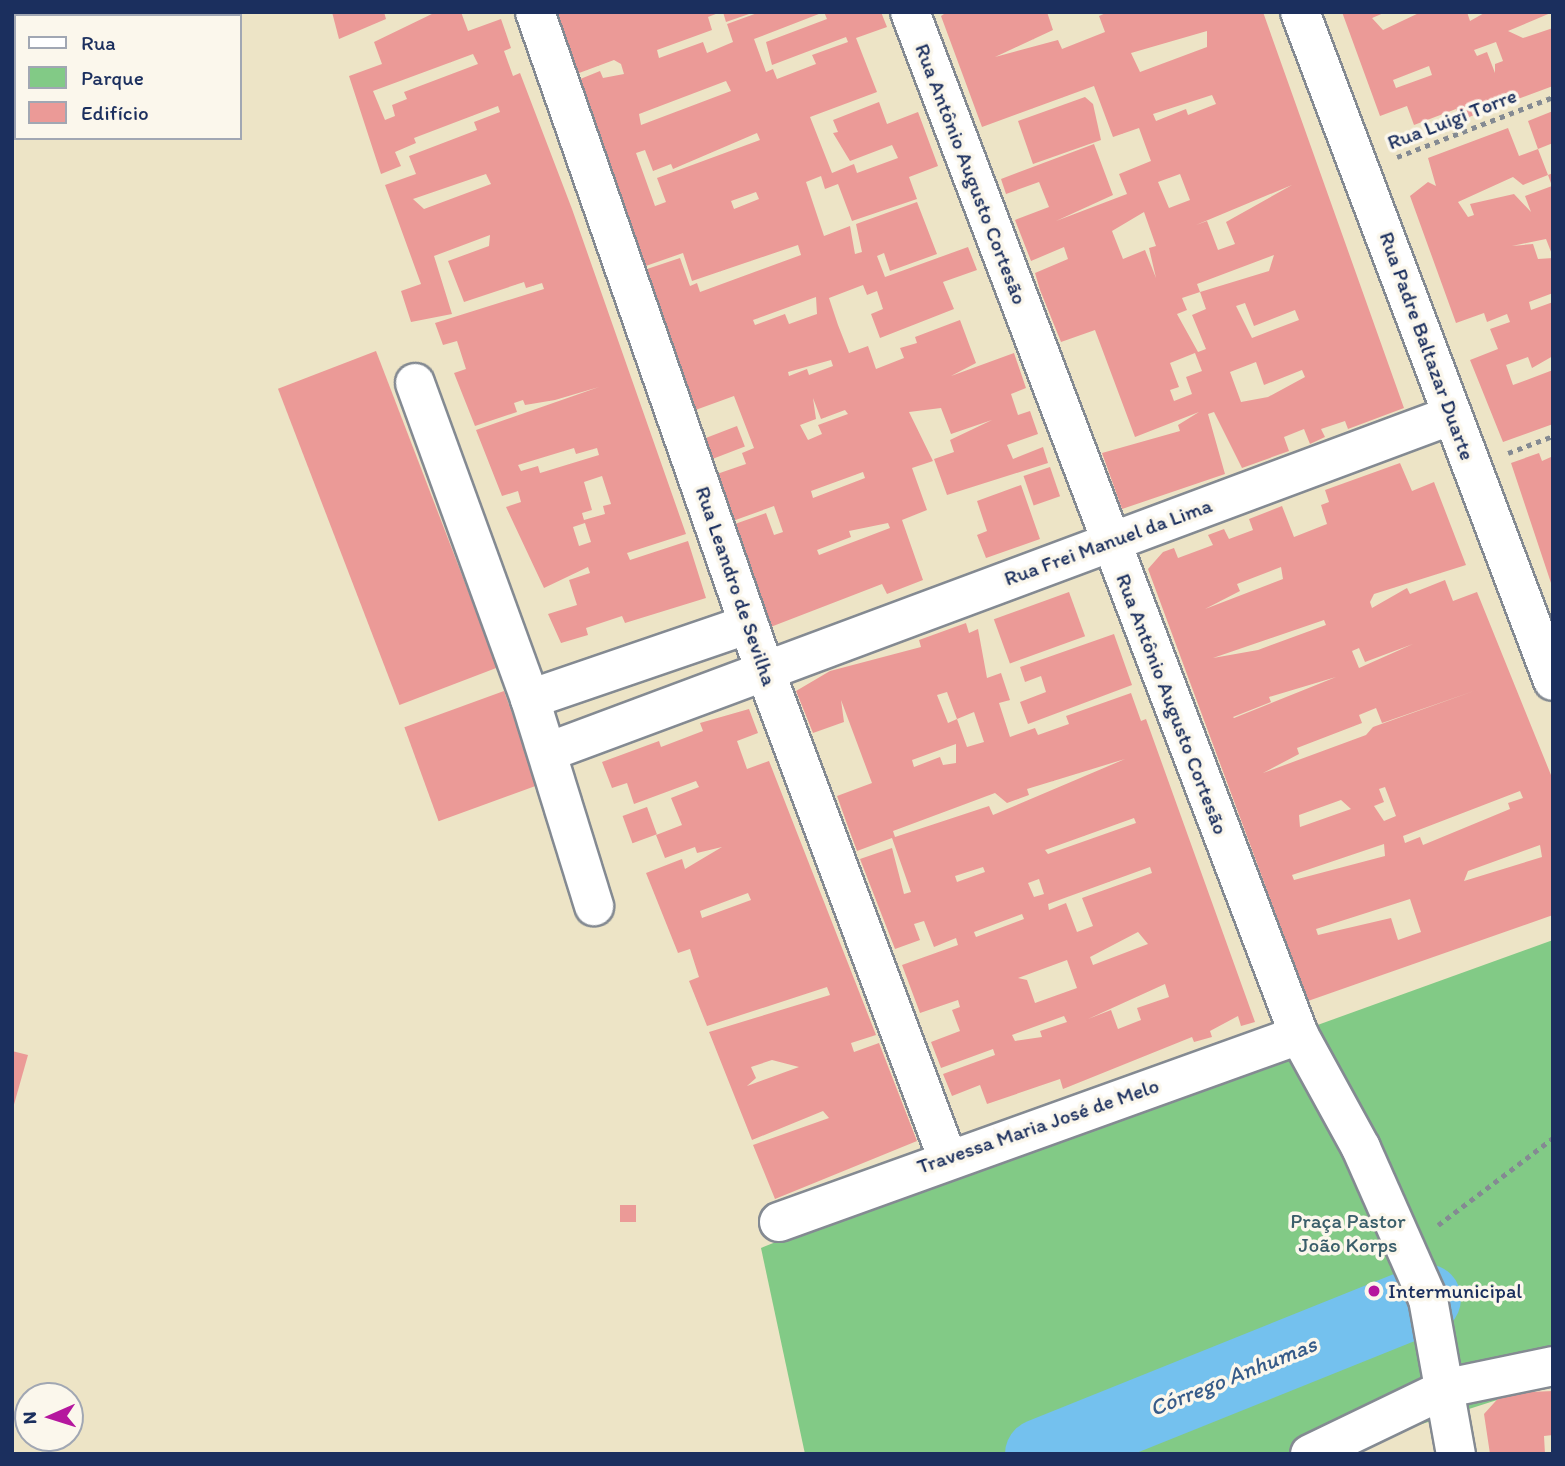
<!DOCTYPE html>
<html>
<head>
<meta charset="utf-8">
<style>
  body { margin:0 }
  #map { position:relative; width:1565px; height:1466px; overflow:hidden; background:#ede4c6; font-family:Itim,sans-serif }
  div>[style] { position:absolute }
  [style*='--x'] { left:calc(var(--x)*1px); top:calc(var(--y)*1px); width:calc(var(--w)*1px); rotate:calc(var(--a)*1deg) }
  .green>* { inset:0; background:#82ca86 }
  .river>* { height:70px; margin:-35px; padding:0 35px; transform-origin:35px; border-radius:35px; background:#74c1ee }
  .building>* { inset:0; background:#eb9a97; transform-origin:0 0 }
  .path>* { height:4.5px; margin-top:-2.25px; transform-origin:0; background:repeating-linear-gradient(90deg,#848a92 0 5px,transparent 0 10px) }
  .roads { filter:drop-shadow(2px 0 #848a92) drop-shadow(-2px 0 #848a92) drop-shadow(0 2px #848a92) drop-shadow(0 -2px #848a92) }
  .minor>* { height:38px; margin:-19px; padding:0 19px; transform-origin:19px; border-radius:19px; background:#fff }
  .dots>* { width:19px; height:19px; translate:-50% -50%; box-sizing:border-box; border:4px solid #fbf7ec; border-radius:50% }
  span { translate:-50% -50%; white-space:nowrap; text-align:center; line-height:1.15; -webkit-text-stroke:7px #fbf7ec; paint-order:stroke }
  .street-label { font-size:21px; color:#1b2f5e }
  .park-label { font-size:21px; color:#3a5e6a }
  .poi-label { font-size:21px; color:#1b2f5e }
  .left { translate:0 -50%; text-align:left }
  .water-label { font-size:23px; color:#365b89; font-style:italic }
  .frame { position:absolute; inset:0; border:14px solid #1b2f5e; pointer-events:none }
  .legend { position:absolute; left:14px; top:14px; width:228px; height:126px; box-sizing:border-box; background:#fbf7ec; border:2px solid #a1a7b3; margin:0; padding:9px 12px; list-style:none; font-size:21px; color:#1b2f5e }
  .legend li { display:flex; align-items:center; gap:14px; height:35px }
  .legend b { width:35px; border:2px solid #a1a7b3 }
  .north { position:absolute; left:14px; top:1382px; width:70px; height:70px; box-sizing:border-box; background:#fbf7ec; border:2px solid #a1a7b3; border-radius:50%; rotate:267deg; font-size:19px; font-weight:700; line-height:28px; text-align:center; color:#1b2f5e }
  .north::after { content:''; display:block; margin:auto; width:24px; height:32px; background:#b5179e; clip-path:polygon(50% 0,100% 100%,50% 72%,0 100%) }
</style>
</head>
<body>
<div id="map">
  <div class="green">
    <div style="clip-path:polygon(1553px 940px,1553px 1382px,1328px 1454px,805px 1454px,761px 1248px,1312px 1027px)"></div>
  </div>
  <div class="river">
    <div style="--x:1040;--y:1454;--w:416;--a:-21.9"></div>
  </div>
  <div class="building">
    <div style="clip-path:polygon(12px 12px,46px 12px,16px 16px,12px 45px)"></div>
    <div style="clip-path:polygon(332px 12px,384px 12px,386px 19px,339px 39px)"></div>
    <div style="clip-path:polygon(evenodd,436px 12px,461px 12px,468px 31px,501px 19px,511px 48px,504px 51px,513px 76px,520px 73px,572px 209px,686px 534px,627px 553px,630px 560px,688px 541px,706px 598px,625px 623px,622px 616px,586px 628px,588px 635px,561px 643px,548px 614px,577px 605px,569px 580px,590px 573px,588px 567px,544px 588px,506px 507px,521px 502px,518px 491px,502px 496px,476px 430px,599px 387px,555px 400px,525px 405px,523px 400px,514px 403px,517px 412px,475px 426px,454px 373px,466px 369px,457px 341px,443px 345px,435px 323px,544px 289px,542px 283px,526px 288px,524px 282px,464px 302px,448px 261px,489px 246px,490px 235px,434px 256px,452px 314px,411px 322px,401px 291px,421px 284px,385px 185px,416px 174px,409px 156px,477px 130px,474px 122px,500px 112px,498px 106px,414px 138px,416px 143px,395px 152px,401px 166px,381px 174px,349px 76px,382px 64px,374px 42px,436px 12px,473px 54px,478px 64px,404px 92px,407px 99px,392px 105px,395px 116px,385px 120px,373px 91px,473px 54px,436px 12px,486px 174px,491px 184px,424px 209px,413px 199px,486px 174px,436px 12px,574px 448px,576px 454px,597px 448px,599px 455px,540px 473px,538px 466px,521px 471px,518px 465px,574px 448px,436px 12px,602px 476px,611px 504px,603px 506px,605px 514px,584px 520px,582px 513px,592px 510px,584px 482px,602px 476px,436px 12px,585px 523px,591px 542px,579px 546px,573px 527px,585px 523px)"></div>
    <div style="clip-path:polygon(evenodd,548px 12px,721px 12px,708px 17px,712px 30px,657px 50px,659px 58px,703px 42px,707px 53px,733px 42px,727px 24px,760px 12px,824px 12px,754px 39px,766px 72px,773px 69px,777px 79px,816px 64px,812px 55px,848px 42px,846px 37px,772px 65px,766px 42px,827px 19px,824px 12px,881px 12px,887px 27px,856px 38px,877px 92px,810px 117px,832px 173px,854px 164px,857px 173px,898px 158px,892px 145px,850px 161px,833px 133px,838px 132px,833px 120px,879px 102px,887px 124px,918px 112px,938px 166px,909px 177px,917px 199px,852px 221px,838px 184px,825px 189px,821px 176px,806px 182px,824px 236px,850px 226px,855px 254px,862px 252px,856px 224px,917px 202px,937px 254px,890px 271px,884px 253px,877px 256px,885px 277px,968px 247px,977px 270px,943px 282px,954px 309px,880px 338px,871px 314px,883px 309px,877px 291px,867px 295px,863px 285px,829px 298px,838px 325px,849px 353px,868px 346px,876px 369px,904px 358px,900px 348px,917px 343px,915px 337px,960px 320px,976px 363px,951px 376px,1014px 353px,1026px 388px,1011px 394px,1018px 415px,1030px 411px,1038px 434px,1007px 445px,1013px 459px,1043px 447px,1048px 463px,947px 495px,934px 459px,954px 452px,950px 440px,992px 420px,951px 434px,941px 408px,909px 412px,933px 461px,912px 468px,927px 510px,902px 520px,923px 580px,887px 594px,882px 584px,768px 628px,732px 525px,766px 513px,774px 535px,783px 532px,774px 506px,730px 522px,714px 475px,746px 464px,742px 453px,754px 448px,734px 396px,690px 412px,641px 271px,680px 258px,690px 286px,697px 283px,700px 292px,801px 255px,798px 245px,692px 281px,683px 253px,640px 268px,573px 82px,600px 71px,603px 78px,624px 74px,621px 64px,614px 60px,571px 76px,548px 12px,726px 81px,731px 91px,641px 125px,639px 114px,726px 81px,548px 12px,757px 133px,760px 140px,657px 178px,666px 202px,655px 206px,636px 153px,645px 150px,653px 171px,671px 164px,673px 169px,757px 133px,548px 12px,756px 192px,759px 199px,734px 209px,731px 201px,756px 192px,548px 12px,816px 297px,817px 314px,789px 324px,785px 314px,755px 325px,753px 320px,816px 297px,548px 12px,831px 360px,833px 366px,809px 375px,807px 369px,789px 376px,788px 372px,831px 360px,548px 12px,813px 398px,821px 419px,845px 410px,848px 414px,818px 425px,822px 434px,808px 440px,800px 425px,816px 419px,813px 398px,548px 12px,863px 472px,865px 478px,813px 498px,811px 491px,863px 472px,548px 12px,888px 523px,890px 528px,819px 555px,817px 550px,851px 537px,849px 531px,888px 523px)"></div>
    <div style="clip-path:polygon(723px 12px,752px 12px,752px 13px,726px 22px)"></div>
    <div style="clip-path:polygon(evenodd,947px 12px,1047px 12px,1053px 30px,995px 57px,1058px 40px,1062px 49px,1105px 32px,1099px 16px,1108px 12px,1263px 12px,1404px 408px,1348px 429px,1345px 421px,1321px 429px,1325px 437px,1310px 444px,1304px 429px,1284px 437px,1289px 451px,1242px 468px,1214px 412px,1208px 414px,1225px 474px,1122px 509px,1102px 453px,1180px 431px,1178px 425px,1199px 412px,1135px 437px,1095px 330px,1061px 342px,1040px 290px,1035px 273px,1068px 259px,1064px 247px,1031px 261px,1015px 220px,1049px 207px,1039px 182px,1006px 194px,1001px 179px,1094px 144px,1113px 195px,1056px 221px,1127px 194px,1119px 174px,1151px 161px,1139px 128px,1113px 137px,1094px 86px,982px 127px,941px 16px,947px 12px,1207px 31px,1207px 47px,1140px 72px,1131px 53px,1207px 31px,947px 12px,1212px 95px,1216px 104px,1188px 115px,1186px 109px,1156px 121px,1153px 114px,1212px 95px,947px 12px,1180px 174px,1190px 200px,1169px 208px,1158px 182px,1180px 174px,947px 12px,1292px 185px,1226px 222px,1235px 244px,1218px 250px,1207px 221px,1196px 225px,1292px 185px,947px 12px,1144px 212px,1156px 246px,1149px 248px,1156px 278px,1145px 250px,1123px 259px,1112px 231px,1144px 212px,947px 12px,1274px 255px,1269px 271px,1200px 292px,1206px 309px,1192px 315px,1206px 349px,1198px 352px,1177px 314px,1187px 310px,1182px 298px,1200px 292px,1197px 284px,1274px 255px,947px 12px,1245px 303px,1254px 326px,1295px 310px,1299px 320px,1252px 338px,1236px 306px,1245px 303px,947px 12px,1195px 353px,1202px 371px,1186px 377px,1192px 394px,1174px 401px,1170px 390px,1179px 387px,1170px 363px,1195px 353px,947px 12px,1256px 362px,1264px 385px,1302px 370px,1305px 377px,1268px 397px,1241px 402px,1230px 372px,1256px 362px)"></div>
    <div style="clip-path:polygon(evenodd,1342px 12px,1386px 12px,1372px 18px,1383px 30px,1421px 12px,1467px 12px,1470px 21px,1486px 12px,1553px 12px,1508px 31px,1523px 38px,1553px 28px,1553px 86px,1461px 120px,1456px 109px,1414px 125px,1407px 106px,1380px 116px,1342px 12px,1496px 42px,1503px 61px,1495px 64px,1495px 73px,1487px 52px,1477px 56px,1474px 50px,1496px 42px,1342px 12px,1429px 66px,1432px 75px,1396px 88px,1393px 80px,1429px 66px)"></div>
    <div style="clip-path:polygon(1085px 97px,1093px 104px,1101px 140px,1033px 164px,1018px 121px)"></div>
    <div style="clip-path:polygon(1553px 111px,1553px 143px,1538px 149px,1528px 121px)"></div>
    <div style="clip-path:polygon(evenodd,1508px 128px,1519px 156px,1538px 149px,1548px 175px,1553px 173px,1553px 257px,1546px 239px,1512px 246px,1533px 244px,1538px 259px,1553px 258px,1553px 293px,1529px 302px,1531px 310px,1553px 302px,1553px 356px,1532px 368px,1528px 357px,1506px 365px,1513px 385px,1553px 370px,1553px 424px,1503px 442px,1470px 360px,1498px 349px,1490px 329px,1510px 322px,1507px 314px,1487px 322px,1484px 313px,1456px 323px,1410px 196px,1428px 182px,1436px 186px,1428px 158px,1508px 128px,1548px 175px,1552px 186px,1525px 196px,1531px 212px,1514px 194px,1470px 204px,1474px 215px,1468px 217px,1458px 202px,1513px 177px,1523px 185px,1548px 175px)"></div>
    <div style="left:376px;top:351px;width:339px;height:105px;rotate:69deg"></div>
    <div style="left:737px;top:426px;width:22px;height:39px;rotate:69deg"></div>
    <div style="clip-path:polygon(1553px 445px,1553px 586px,1552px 586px,1511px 463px,1539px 453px,1542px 461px,1551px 457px)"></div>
    <div style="clip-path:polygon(evenodd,1400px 463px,1412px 491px,1434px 482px,1466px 565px,1374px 594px,1370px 602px,1372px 608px,1407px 588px,1410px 594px,1445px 580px,1453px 601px,1477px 592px,1553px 780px,1553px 915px,1308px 1001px,1148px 569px,1163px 552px,1174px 548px,1178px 558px,1213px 545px,1208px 535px,1224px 529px,1229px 539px,1253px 530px,1249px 519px,1282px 506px,1294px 537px,1327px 524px,1321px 505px,1329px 502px,1325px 490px,1400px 463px,1281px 567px,1283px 579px,1205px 609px,1240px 591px,1237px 584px,1281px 567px,1400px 463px,1324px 620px,1326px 625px,1258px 650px,1213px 658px,1324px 620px,1400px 463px,1413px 644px,1359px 668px,1352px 651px,1359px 648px,1365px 662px,1413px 644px,1400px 463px,1336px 677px,1234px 718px,1233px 717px,1271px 702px,1269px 697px,1336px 677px,1400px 463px,1474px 691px,1373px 727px,1366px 735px,1263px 773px,1299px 754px,1297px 748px,1362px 723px,1359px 715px,1376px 708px,1382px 723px,1474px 691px,1400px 463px,1385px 787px,1396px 816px,1384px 821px,1374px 806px,1384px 802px,1379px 789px,1385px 787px,1400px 463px,1520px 791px,1523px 798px,1508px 803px,1510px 809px,1423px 845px,1420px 837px,1405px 843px,1403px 836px,1520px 791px,1400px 463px,1341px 800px,1351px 809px,1300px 827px,1299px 815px,1341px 800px,1400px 463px,1384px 844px,1385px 856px,1294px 880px,1292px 875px,1384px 844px,1400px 463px,1540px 845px,1542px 857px,1464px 881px,1468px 871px,1540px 845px,1400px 463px,1410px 899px,1421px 932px,1398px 940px,1391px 918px,1318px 935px,1316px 929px,1410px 899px)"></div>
    <div style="left:1050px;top:467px;width:31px;height:28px;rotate:71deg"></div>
    <div style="clip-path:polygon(1021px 485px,1040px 539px,986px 558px,977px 535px,987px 531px,977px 501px)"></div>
    <div style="left:1069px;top:592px;width:47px;height:80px;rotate:70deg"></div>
    <div style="clip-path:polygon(evenodd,966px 623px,969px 633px,978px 629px,987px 678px,1001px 673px,1010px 700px,999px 703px,1010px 737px,1035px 728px,1038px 735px,1069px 724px,1066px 716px,1131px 693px,1141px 721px,1146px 719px,1255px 1022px,1241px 1026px,1238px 1016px,1210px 1031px,1212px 1037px,1194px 1042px,1192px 1037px,1063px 1089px,1060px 1079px,987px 1104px,980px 1085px,952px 1096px,943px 1074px,995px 1055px,993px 1049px,941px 1068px,931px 1042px,960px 1031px,952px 1010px,960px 1007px,958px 1000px,920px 1013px,902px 965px,958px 945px,956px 938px,934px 947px,924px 921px,914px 924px,920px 940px,895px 949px,860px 859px,892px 848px,904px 894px,911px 892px,892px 838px,857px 851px,847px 824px,837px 796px,872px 783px,841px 700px,844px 722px,813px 733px,796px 691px,830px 671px,921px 647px,919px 640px,966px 623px,947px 692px,957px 719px,974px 712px,984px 742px,967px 747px,957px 719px,948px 723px,937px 695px,947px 692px,966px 623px,956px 744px,956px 763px,943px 765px,940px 757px,914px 767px,912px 760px,956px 744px,966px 623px,1125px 759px,993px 815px,989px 806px,895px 837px,893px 831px,995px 793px,1007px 803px,1029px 795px,1027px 789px,1125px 759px,966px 623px,1134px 818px,1136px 823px,1048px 854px,1045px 850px,1134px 818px,966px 623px,983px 867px,985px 872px,957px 882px,955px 876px,983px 867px,966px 623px,1150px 867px,1152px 873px,1082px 898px,1093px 926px,1077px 932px,1066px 903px,1049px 910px,1048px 904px,1150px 867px,966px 623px,1039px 879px,1044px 894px,1034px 897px,1028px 883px,1039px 879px,966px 623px,1022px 914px,1024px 919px,976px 937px,974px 932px,1022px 914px,966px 623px,1138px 932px,1148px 944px,1093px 965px,1090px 957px,1138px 932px,966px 623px,1067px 960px,1077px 988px,1035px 1003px,1027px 980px,1018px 978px,1067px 960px,966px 623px,1165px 984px,1169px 997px,1137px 1008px,1141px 1020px,1118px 1029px,1111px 1010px,1088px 1019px,1165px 984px,966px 623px,1064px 1016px,1067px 1022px,1040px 1031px,1042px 1037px,1015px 1041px,1012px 1035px,1064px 1016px)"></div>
    <div style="clip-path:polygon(1114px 634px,1132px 685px,1028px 724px,1020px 702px,1046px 692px,1041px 676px,1025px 682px,1020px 667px)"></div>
    <div style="left:504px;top:691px;width:100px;height:106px;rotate:70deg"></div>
    <div style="clip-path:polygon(evenodd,749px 709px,758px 733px,737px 741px,747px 769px,769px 761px,876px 1035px,851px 1043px,854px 1052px,879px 1043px,917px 1141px,775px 1199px,753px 1145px,829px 1118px,823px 1111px,752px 1140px,709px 1032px,830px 995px,827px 987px,707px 1026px,689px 981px,699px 977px,690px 949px,678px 953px,646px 873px,682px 859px,685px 869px,722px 847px,697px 853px,695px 847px,665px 858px,656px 835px,682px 825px,671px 798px,699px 787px,696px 781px,634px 804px,627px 783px,612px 788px,602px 762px,659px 741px,661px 747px,703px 731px,700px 723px,749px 709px,748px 893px,751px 900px,702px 918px,700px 911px,748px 893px,749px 709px,772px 1060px,799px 1067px,747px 1086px,756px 1078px,751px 1067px,772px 1060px)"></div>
    <div style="left:647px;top:807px;width:29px;height:26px;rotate:70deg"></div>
    <div style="clip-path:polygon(12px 1051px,28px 1055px,13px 1108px,12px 1107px)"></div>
    <div style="left:620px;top:1205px;width:16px;height:17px"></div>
    <div style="clip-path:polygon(1553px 1391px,1553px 1435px,1544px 1436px,1545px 1454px,1490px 1454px,1484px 1414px,1503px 1393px)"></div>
  </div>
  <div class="path">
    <div style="--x:1397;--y:157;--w:167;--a:-21"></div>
    <div style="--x:1508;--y:453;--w:48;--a:-20.7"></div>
    <div style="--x:1438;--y:1225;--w:144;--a:-37.1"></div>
  </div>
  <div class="roads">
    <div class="minor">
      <div style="--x:535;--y:12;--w:698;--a:70.76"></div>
      <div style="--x:765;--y:671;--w:519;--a:69.47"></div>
      <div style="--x:910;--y:12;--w:1094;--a:69.18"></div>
      <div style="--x:1299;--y:1035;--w:129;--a:61.2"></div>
      <div style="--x:1361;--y:1148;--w:165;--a:66.1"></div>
      <div style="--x:1428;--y:1299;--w:158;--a:79.8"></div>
      <div style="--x:1300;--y:12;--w:715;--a:69.28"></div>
      <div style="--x:415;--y:383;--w:336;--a:70"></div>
      <div style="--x:530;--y:699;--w:217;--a:72.8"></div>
      <div style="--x:530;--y:699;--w:231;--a:-18.9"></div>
      <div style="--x:548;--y:752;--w:965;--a:-20.44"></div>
      <div style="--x:779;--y:1222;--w:553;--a:-19.78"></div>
      <div style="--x:1310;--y:1454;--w:152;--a:-25.7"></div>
      <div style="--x:1447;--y:1388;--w:108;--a:-11.7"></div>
    </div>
  </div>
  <div class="dots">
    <div style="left:1374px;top:1291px;background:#b5179e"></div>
  </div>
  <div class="street-label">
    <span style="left:1452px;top:119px;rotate:-21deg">Rua Luigi Torre</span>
    <span style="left:971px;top:174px;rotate:69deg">Rua Antônio Augusto Cortesão</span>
    <span style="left:1427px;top:346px;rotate:70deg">Rua Padre Baltazar Duarte</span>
    <span style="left:1108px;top:542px;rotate:-20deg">Rua Frei Manuel da Lima</span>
    <span style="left:736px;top:586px;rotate:71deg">Rua Leandro de Sevilha</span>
    <span style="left:1172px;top:704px;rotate:69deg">Rua Antônio Augusto Cortesão</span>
    <span style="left:1038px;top:1126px;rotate:-19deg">Travessa Maria José de Melo</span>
  </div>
  <div class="park-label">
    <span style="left:1348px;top:1233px">Praça Pastor<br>João Korps</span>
  </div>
  <div class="poi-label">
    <span class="left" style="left:1388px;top:1291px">Intermunicipal</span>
  </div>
  <div class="water-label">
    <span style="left:1233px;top:1376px;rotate:-22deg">Córrego Anhumas</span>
  </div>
  <div class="frame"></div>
  <ul class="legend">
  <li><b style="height:9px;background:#fff"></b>Rua</li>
  <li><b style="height:19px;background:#82ca86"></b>Parque</li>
  <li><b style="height:19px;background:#eb9a97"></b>Edifício</li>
  </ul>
  <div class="north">N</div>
</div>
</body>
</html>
